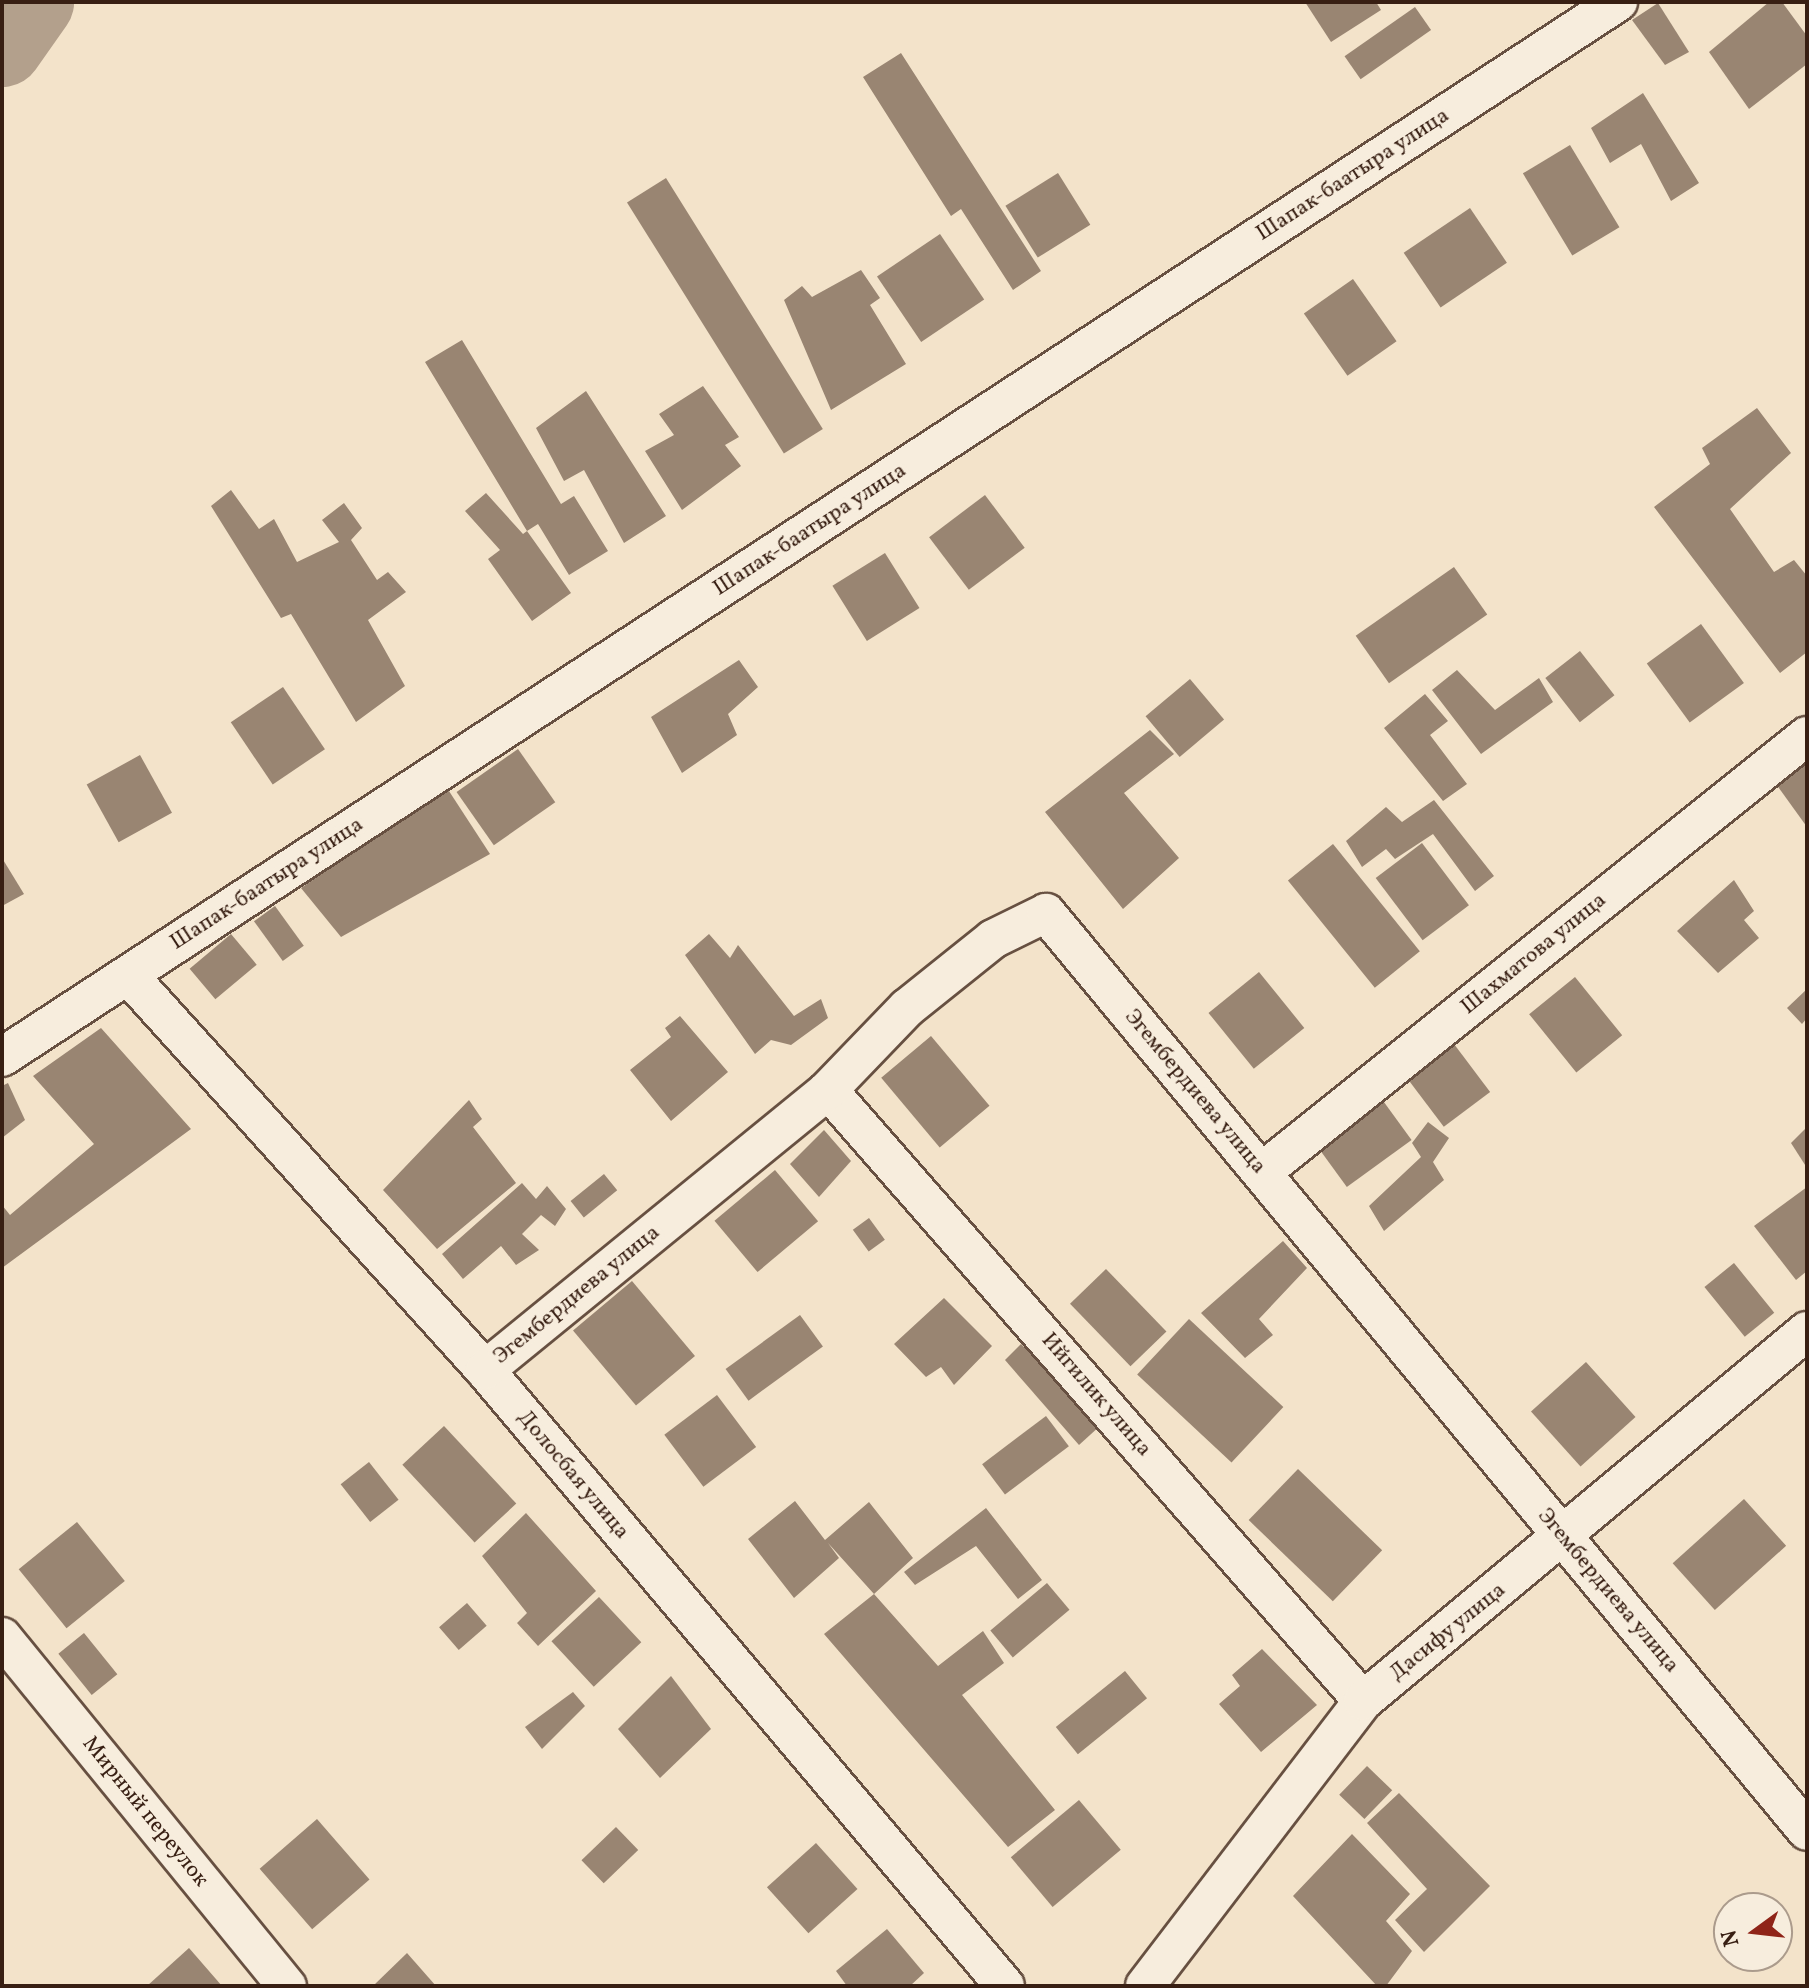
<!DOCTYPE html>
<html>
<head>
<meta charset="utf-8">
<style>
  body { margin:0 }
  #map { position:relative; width:1809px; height:1988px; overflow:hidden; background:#f3e3ca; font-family:Vollkorn,serif }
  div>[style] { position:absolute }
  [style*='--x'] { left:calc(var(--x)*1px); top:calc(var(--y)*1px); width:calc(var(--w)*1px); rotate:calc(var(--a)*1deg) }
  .river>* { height:82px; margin:-41px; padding:0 41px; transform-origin:41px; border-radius:41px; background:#b3a08c }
  .building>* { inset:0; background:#998572; transform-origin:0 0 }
  .roads { filter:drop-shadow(2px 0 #675041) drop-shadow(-2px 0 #675041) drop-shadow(0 2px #675041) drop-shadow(0 -2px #675041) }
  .street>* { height:38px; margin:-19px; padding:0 19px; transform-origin:19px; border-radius:19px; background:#f7eddd }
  span { translate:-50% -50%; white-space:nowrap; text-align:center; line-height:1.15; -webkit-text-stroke:8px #f7eddd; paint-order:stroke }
  .street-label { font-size:22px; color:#381f13 }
  .frame { position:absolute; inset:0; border:4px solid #381f13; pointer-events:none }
  .north { position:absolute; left:1713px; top:1892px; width:80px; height:80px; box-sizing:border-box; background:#f7eddd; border:2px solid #ab9b8c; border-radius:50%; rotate:255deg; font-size:22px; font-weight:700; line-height:32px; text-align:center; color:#381f13 }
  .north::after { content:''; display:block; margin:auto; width:28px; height:36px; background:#8f2418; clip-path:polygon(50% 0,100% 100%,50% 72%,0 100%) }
</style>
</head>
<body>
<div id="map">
  <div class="river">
    <div style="--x:2;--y:46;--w:54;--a:-54.8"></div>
  </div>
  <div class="building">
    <div style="clip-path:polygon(1305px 2px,1376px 2px,1381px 10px,1331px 42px)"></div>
    <div style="clip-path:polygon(1769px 2px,1782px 2px,1807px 36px,1807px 64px,1749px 109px,1709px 52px)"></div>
    <div style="clip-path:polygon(1658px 3px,1689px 52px,1665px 65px,1632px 20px)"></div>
    <div style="left:1415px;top:7px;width:28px;height:86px;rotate:55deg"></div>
    <div style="clip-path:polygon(901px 53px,1041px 271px,1013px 290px,961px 209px,951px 216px,863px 77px)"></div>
    <div style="clip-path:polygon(1643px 93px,1699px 183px,1671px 201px,1641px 144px,1610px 163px,1591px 128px)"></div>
    <div style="left:1570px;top:145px;width:96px;height:55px;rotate:59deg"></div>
    <div style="left:1058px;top:173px;width:61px;height:62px;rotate:58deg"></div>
    <div style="left:666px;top:178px;width:296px;height:46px;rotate:58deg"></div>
    <div style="left:1470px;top:208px;width:66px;height:80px;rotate:56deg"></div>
    <div style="left:940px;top:234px;width:79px;height:76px;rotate:56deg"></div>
    <div style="clip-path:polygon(861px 270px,880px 298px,870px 305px,906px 364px,831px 410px,784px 300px,802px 286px,812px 297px)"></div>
    <div style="left:1353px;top:279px;width:76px;height:60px;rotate:55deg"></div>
    <div style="clip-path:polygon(462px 340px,561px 504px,574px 496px,608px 551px,569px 575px,538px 524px,527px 531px,425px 362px)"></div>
    <div style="clip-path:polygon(703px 386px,739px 437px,725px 445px,741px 466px,682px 510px,645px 451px,674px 435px,659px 414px)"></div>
    <div style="clip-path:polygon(586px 391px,666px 516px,624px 543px,584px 470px,564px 481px,536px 428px)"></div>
    <div style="clip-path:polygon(1757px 408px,1791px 453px,1730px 509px,1774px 572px,1794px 560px,1807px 576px,1807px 652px,1780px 673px,1654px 507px,1710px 464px,1702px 448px)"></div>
    <div style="clip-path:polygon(231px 490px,259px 529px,274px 519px,297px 562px,339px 542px,322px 520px,344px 503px,362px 528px,351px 540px,377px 580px,388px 572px,406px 592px,368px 620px,405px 686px,356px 722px,291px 614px,281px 618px,211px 506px)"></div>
    <div style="clip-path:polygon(486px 493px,523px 534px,527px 531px,571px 593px,532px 621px,488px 559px,500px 550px,465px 511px)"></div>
    <div style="left:985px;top:495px;width:66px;height:70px;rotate:53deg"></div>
    <div style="left:885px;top:553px;width:65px;height:62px;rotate:58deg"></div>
    <div style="left:1454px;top:567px;width:58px;height:120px;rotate:55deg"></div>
    <div style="left:1701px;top:624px;width:73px;height:67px;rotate:54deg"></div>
    <div style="left:1580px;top:651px;width:56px;height:44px;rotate:52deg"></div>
    <div style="clip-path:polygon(739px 660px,758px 687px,728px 714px,737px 735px,682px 773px,651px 717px)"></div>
    <div style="clip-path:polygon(1457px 670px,1495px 710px,1539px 678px,1553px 702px,1481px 754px,1432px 690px)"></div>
    <div style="left:1190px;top:679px;width:53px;height:58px;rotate:50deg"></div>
    <div style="left:283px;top:687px;width:75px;height:63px;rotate:56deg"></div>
    <div style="clip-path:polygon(1425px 694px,1448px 721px,1430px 735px,1467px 784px,1443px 801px,1384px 728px)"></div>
    <div style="clip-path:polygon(1150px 730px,1174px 754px,1124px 793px,1179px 858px,1123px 909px,1045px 812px)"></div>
    <div style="left:518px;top:749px;width:65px;height:75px;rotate:55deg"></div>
    <div style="clip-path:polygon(1807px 751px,1807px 827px,1771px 777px)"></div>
    <div style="left:140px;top:755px;width:66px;height:61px;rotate:61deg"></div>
    <div style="clip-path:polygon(447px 788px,490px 854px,341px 937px,301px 888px)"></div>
    <div style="clip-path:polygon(1434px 800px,1494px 876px,1475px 891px,1433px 834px,1395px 859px,1386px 849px,1362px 867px,1346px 841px,1386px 807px,1402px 822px)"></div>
    <div style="left:1422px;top:843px;width:78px;height:58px;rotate:53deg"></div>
    <div style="left:1333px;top:844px;width:138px;height:58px;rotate:51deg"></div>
    <div style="clip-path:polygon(2px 858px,24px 894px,2px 906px)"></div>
    <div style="clip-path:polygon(1734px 880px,1754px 911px,1744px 920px,1759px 938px,1718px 973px,1677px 931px)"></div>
    <div style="left:275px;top:906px;width:49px;height:26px;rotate:54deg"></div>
    <div style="left:231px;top:934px;width:40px;height:54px;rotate:50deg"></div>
    <div style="clip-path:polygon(709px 934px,730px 958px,738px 945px,794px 1016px,821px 999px,828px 1018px,791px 1045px,771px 1040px,755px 1054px,685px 955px)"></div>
    <div style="left:1259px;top:972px;width:72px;height:65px;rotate:51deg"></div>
    <div style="left:1575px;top:977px;width:75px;height:59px;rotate:51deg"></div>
    <div style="clip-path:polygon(1807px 989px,1807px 1018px,1802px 1024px,1787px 1008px)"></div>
    <div style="clip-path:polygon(680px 1016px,728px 1072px,671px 1121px,630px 1070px,671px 1037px,665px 1028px)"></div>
    <div style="clip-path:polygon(101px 1028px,191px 1129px,2px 1268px,2px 1205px,10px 1215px,94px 1144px,33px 1076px)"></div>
    <div style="left:931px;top:1036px;width:91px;height:65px;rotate:50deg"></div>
    <div style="left:1451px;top:1040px;width:65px;height:58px;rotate:53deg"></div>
    <div style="clip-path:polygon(8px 1083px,25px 1120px,2px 1138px,2px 1086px)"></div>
    <div style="left:1381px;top:1098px;width:52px;height:80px;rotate:54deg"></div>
    <div style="clip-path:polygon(469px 1100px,482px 1119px,473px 1127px,516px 1183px,437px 1249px,383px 1190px)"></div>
    <div style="clip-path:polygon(1428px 1122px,1449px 1138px,1433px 1162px,1444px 1180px,1384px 1231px,1369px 1206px,1421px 1157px,1412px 1143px)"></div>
    <div style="clip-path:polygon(1807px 1127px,1807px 1168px,1791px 1143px)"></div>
    <div style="clip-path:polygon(824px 1130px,851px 1161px,819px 1197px,790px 1164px)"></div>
    <div style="left:775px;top:1170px;width:67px;height:79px;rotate:50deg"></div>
    <div style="left:604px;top:1174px;width:21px;height:43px;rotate:51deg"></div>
    <div style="clip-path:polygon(522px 1183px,536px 1199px,547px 1186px,566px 1209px,555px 1226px,541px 1215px,522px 1234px,539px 1250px,516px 1265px,501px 1246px,463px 1279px,442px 1254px)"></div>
    <div style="clip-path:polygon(1807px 1187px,1807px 1271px,1796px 1280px,1754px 1226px)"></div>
    <div style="left:869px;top:1218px;width:27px;height:20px;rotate:54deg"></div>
    <div style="clip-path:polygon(1283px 1241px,1307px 1268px,1259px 1319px,1273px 1335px,1245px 1358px,1201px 1313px)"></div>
    <div style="left:1734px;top:1263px;width:64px;height:38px;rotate:51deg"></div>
    <div style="left:1106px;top:1269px;width:87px;height:50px;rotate:46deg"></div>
    <div style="left:632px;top:1281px;width:98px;height:77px;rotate:50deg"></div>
    <div style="clip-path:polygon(944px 1298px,992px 1346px,954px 1385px,941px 1367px,926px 1377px,894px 1344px)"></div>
    <div style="left:800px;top:1315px;width:39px;height:92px;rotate:54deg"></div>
    <div style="left:1189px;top:1319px;width:129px;height:76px;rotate:43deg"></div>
    <div style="clip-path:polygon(1021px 1344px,1101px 1425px,1079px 1445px,1005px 1360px)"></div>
    <div style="left:1586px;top:1362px;width:74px;height:74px;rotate:48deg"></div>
    <div style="left:717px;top:1395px;width:65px;height:66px;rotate:53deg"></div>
    <div style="left:1046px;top:1416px;width:38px;height:80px;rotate:53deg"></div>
    <div style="left:444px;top:1426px;width:106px;height:57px;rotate:47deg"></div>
    <div style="left:369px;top:1462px;width:48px;height:36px;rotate:52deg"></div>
    <div style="left:1298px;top:1469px;width:117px;height:71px;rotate:44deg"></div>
    <div style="left:1744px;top:1499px;width:63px;height:96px;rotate:48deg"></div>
    <div style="clip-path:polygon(795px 1501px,825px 1540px,869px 1502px,913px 1558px,874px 1594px,828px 1543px,839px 1558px,794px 1598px,748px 1539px)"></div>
    <div style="clip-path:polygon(986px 1508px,1042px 1580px,1018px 1599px,976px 1546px,915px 1585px,904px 1572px)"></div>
    <div style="clip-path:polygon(526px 1513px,596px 1591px,538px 1646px,517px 1623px,527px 1613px,482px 1556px)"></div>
    <div style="left:77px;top:1522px;width:76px;height:75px;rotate:51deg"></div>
    <div style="left:1047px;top:1583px;width:35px;height:74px;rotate:50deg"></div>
    <div style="clip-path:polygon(874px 1594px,938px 1666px,983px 1631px,1004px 1663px,962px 1695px,1055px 1810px,1008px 1847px,824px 1634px)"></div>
    <div style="left:599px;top:1597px;width:62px;height:65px;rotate:47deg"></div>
    <div style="left:467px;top:1603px;width:30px;height:37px;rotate:49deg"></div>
    <div style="left:84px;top:1633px;width:53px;height:33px;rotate:51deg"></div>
    <div style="clip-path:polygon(1262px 1649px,1317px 1705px,1261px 1752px,1219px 1704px,1240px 1686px,1232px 1675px)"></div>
    <div style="left:1125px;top:1671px;width:35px;height:89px;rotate:51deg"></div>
    <div style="clip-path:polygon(671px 1676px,711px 1729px,660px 1778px,618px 1729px)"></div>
    <div style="clip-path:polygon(573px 1692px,585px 1706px,542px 1749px,525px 1727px)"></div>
    <div style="left:1367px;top:1766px;width:35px;height:40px;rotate:44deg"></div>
    <div style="clip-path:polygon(1399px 1793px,1490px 1886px,1424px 1952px,1395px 1920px,1427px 1889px,1367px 1823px)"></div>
    <div style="left:1079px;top:1800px;width:65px;height:89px;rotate:50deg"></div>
    <div style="left:317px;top:1819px;width:80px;height:76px;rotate:49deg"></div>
    <div style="left:616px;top:1827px;width:32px;height:48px;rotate:46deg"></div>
    <div style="clip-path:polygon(1352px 1834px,1410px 1894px,1386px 1921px,1412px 1951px,1386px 1986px,1377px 1986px,1293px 1896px)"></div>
    <div style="left:816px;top:1843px;width:62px;height:66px;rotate:48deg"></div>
    <div style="clip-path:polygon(887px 1929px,924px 1973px,910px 1986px,847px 1986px,836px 1971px)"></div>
    <div style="clip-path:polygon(189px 1948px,222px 1986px,147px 1986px)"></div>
    <div style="clip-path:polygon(407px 1953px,436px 1986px,373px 1986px)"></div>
  </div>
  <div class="roads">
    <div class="street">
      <div style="--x:128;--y:975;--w:532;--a:47.89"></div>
      <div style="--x:485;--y:1370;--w:806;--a:49.83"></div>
      <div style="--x:2;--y:1057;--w:1930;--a:-33.14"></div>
      <div style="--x:828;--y:1090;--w:812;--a:48.79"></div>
      <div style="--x:1262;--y:1172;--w:698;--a:-38.66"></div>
      <div style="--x:485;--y:1370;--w:443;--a:-39.2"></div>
      <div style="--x:828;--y:1090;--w:114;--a:-46.1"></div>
      <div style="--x:907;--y:1008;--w:110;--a:-38.7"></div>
      <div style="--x:993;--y:939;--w:59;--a:-26.1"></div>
      <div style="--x:1046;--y:913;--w:1192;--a:50.34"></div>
      <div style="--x:2;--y:1637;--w:451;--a:50.8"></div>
      <div style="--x:1145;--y:1986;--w:359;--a:-52.6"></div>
      <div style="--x:1363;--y:1701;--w:578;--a:-39.81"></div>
    </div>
  </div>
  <div class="street-label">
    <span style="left:1353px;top:175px;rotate:-33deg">Шапак-баатыра улица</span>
    <span style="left:810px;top:530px;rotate:-33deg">Шапак-баатыра улица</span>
    <span style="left:267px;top:884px;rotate:-33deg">Шапак-баатыра улица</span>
    <span style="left:1534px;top:954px;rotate:-39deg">Шахматова улица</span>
    <span style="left:1195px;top:1092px;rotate:50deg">Эгембердиева улица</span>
    <span style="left:577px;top:1295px;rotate:-39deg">Эгембердиева улица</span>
    <span style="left:1096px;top:1395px;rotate:49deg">Ийгилик улица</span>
    <span style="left:573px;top:1475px;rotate:50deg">Долосбая улица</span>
    <span style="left:1608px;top:1591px;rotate:50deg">Эгембердиева улица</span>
    <span style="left:1448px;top:1632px;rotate:-39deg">Дасифу улица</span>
    <span style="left:145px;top:1812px;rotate:51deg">Мирный переулок</span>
  </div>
  <div class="frame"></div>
  <div class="north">N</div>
</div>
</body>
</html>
